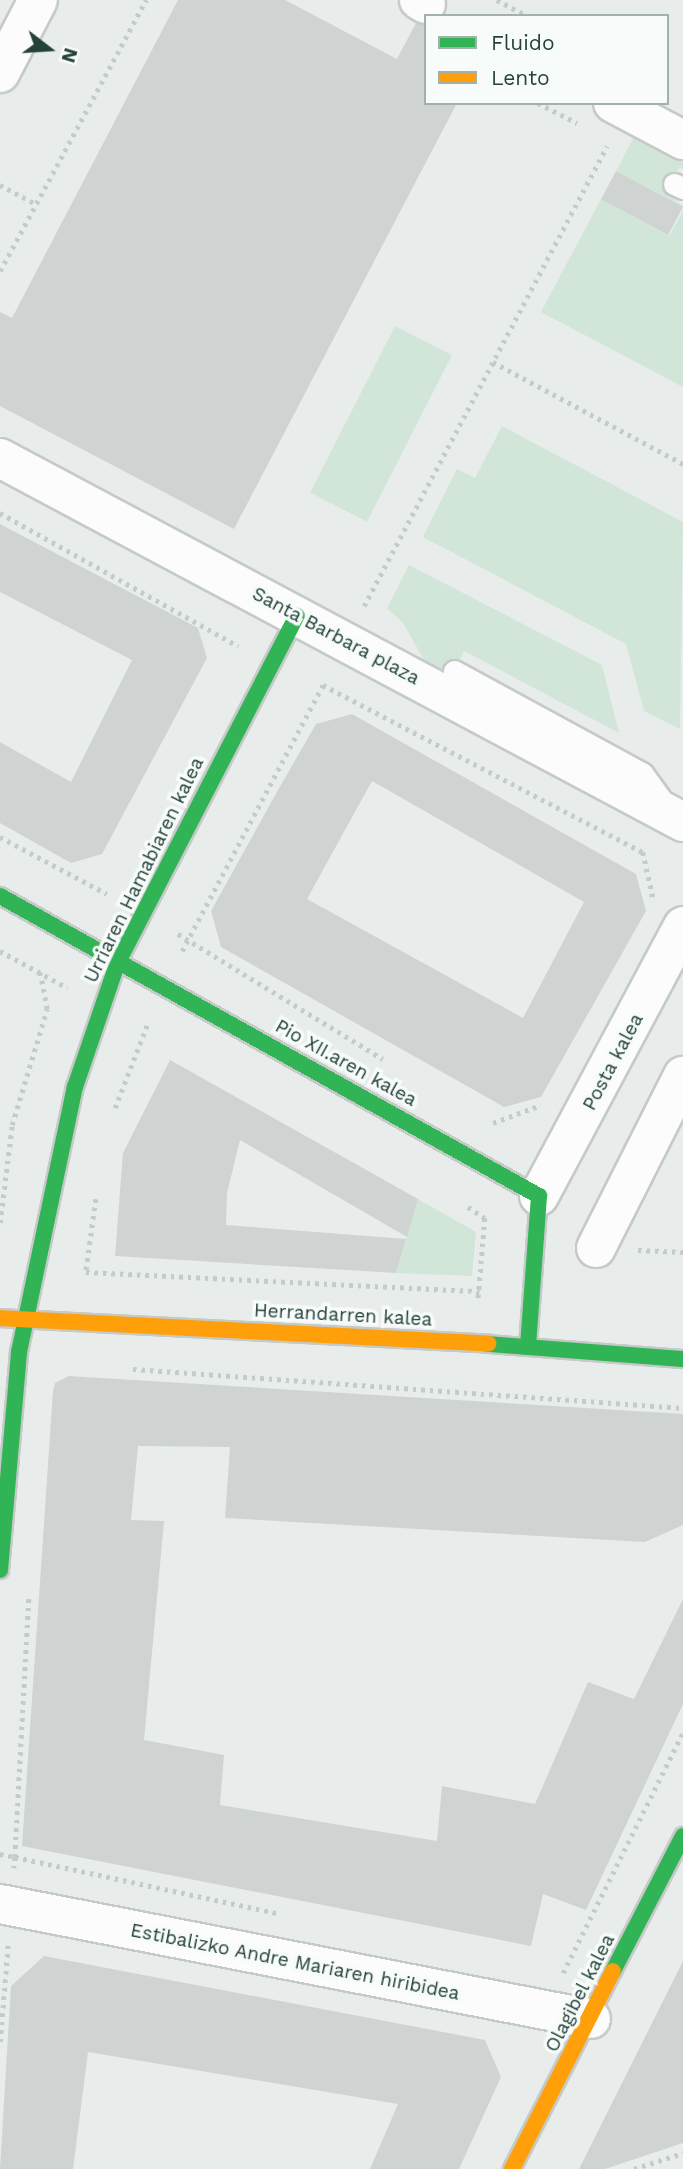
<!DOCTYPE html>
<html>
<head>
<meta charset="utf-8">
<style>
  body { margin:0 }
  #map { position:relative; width:683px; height:2169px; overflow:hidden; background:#e8edeb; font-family:"Work Sans",sans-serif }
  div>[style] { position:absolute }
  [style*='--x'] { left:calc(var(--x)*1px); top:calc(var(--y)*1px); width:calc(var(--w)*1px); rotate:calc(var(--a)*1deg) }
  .green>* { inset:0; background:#d1e6d8; transform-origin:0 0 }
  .building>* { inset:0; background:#cfd4d2; transform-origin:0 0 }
  .path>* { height:4.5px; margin-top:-2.25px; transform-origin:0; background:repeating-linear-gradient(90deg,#c3ccca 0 3.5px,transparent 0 8.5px) }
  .roads { filter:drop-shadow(2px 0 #c5cac8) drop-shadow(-2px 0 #c5cac8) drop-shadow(0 2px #c5cac8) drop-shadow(0 -2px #c5cac8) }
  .lane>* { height:21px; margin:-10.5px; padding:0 10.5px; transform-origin:10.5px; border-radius:10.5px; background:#fcfcfc }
  .street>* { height:38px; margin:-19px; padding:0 19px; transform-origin:19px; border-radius:19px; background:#fcfcfc }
  .fast>* { height:16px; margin:-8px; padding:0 8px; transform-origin:8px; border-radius:8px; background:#30b455 }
  .slow>* { height:16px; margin:-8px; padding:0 8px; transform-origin:8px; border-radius:8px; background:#ff9f0a }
  span { translate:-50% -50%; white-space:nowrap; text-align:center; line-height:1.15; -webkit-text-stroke:7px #f7fbf9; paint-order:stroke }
  .street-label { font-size:19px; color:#24423a }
  .legend { position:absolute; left:424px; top:14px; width:245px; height:91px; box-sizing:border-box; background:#f7fbf9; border:2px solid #a3b1ad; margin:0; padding:9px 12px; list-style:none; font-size:21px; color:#24423a }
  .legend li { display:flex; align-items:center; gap:14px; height:35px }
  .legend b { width:35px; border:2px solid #a3b1ad }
  .north { position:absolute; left:14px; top:14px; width:70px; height:70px; -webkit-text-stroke:5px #f7fbf9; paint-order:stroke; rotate:107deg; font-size:19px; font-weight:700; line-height:28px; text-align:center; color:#24423a }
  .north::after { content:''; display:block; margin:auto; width:24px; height:32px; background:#24423a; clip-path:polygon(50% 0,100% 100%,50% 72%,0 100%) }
</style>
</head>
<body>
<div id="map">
  <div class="green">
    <div style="clip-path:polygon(637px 131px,683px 155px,683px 169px,679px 168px,666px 193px,683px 206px,616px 171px)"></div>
    <div style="clip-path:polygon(601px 199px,669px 236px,683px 211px,683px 387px,541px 312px)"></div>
    <div style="left:395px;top:326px;width:64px;height:187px;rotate:27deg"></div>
    <div style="clip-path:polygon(502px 426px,683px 522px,680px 729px,644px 711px,626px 644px,423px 537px,457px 469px,475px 478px)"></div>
    <div style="clip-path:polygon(409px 565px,602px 665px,619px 733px,464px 651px,448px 682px,431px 672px,403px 623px,387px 608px)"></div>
    <div style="clip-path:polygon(418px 1199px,476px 1232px,472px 1276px,396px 1273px)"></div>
  </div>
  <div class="building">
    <div style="clip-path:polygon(178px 0,285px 0,397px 59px,416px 23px,426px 26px,426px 103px,457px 103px,234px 529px,0 406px,0 312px,12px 318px)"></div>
    <div style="left:616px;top:171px;width:76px;height:32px;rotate:28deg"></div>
    <div style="clip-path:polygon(0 524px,198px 628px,207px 658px,102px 854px,71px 863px,0 823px,0 742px,71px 782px,132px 660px,0 592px)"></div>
    <div style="clip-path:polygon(evenodd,352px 714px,636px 874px,646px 911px,541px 1097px,504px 1107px,221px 947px,211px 911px,278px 790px,316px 724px,352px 714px,372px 781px,584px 902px,523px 1018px,307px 899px,372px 781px)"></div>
    <div style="clip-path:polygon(170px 1060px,418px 1199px,407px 1237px,240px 1140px,227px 1193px,226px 1225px,406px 1239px,396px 1273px,115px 1256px,123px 1153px)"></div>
    <div style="clip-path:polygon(69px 1376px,683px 1414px,683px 1525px,645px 1542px,225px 1518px,230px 1447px,138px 1446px,131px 1520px,164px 1521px,144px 1740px,224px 1755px,220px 1805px,437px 1841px,442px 1786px,535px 1804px,588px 1682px,634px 1699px,683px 1599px,683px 1704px,586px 1910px,543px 1894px,531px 1946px,22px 1846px,53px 1391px,55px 1383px)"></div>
    <div style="clip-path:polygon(44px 1956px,485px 2040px,501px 2077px,459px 2169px,370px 2169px,398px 2104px,88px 2052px,73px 2169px,0 2169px,11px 1986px)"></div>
    <div style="clip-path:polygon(683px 1961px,683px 2143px,605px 2169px,579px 2169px)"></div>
  </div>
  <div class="path">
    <div style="--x:497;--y:0;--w:34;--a:28"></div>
    <div style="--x:538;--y:103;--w:44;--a:27.1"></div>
    <div style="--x:0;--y:185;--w:41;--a:27.8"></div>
    <div style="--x:0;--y:271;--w:308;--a:-61.7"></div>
    <div style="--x:493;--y:362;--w:216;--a:28.2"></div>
    <div style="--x:0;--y:513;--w:273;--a:29.2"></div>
    <div style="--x:364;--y:606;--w:520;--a:-62.15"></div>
    <div style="--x:0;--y:837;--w:121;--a:28"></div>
    <div style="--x:178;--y:934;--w:240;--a:31.4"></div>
    <div style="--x:0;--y:951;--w:77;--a:28.6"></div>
    <div style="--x:182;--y:951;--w:301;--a:-62.1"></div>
    <div style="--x:323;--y:685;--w:361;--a:27.6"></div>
    <div style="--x:643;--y:852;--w:47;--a:77.7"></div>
    <div style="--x:115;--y:1108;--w:89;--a:-68.9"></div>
    <div style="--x:493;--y:1123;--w:51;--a:-20.6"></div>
    <div style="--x:96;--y:1199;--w:74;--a:97.8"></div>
    <div style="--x:86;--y:1272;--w:394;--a:2.8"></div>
    <div style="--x:468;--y:1207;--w:20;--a:33"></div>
    <div style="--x:485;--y:1218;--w:85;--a:94.7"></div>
    <div style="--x:0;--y:1223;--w:99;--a:-83"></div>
    <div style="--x:12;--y:1125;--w:121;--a:-73.2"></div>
    <div style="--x:47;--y:1009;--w:37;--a:-101"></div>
    <div style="--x:638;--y:1250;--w:45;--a:2.5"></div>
    <div style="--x:133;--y:1369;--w:551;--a:4.06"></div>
    <div style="--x:29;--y:1599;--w:258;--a:93.1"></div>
    <div style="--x:15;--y:1857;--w:268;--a:12.1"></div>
    <div style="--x:0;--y:1854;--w:15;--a:11"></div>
    <div style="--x:15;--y:1857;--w:11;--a:95"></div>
    <div style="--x:563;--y:1973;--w:269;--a:-63.5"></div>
    <div style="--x:0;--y:2042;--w:97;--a:-85.3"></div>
    <div style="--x:634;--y:2169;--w:52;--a:-18.1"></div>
  </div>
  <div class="roads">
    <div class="lane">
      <div style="--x:674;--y:184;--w:10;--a:24"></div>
      <div style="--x:454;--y:671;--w:214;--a:28.5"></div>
      <div style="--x:642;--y:773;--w:39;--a:54"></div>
    </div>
    <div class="street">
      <div style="--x:419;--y:0;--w:8;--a:30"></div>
      <div style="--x:0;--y:73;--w:82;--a:-62.5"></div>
      <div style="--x:613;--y:103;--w:79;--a:27.9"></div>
      <div style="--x:0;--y:458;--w:774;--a:28.06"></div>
      <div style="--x:539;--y:1196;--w:306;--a:-61.9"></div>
      <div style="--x:596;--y:1248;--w:193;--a:-63.2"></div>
      <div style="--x:0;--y:1904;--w:602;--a:11.01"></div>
    </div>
    <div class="fast">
      <div style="--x:0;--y:896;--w:617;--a:29.1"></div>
      <div style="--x:539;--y:1196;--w:150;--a:94.2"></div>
      <div style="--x:488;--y:1344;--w:196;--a:4.4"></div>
      <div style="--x:0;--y:1570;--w:219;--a:-85"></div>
      <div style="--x:19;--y:1352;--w:271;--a:-78.1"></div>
      <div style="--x:75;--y:1087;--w:130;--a:-71.1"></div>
      <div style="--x:117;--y:964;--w:392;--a:-62.7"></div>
      <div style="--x:613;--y:1971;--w:152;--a:-62.6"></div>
    </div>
    <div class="slow">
      <div style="--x:0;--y:1318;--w:489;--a:3"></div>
      <div style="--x:512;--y:2169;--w:222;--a:-63"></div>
    </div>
  </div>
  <div class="street-label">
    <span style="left:336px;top:636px;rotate:28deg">Santa Barbara plaza</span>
    <span style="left:144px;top:870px;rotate:-64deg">Urriaren Hamabiaren kalea</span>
    <span style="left:613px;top:1062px;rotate:-62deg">Posta kalea</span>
    <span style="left:346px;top:1063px;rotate:29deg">Pio XII.aren kalea</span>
    <span style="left:343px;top:1315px;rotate:3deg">Herrandarren kalea</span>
    <span style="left:295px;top:1962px;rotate:11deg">Estibalizko Andre Mariaren hiribidea</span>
    <span style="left:580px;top:1993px;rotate:-63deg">Olagibel kalea</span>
  </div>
  <ul class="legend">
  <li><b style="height:9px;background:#30b455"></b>Fluido</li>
  <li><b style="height:9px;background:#ff9f0a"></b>Lento</li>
  </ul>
  <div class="north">N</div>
</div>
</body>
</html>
